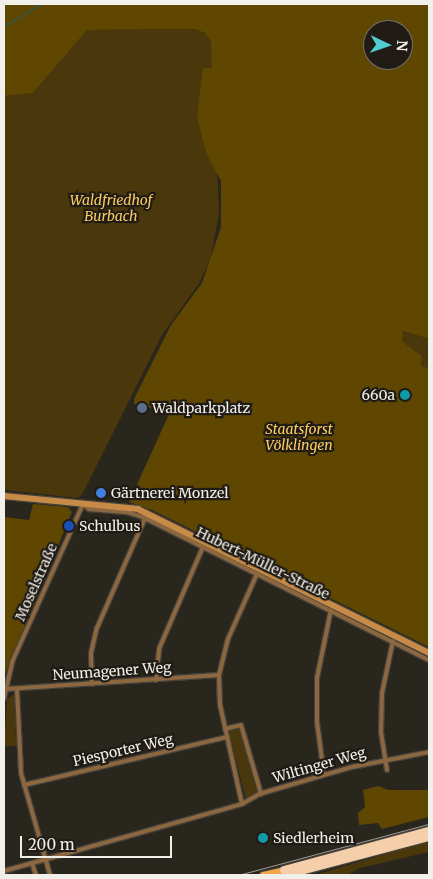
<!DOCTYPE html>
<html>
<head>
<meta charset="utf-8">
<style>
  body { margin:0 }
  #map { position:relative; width:433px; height:879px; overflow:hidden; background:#29261e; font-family:Merriweather,serif }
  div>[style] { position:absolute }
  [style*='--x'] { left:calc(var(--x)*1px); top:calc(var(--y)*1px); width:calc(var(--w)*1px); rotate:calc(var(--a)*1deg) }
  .green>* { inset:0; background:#4a380c }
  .forest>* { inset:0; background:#5f4601 }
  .stream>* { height:1px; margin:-0.5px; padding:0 0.5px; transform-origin:0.5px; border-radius:0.5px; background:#236067 }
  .roads { filter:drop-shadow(1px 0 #45423b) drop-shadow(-1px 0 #45423b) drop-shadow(0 1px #45423b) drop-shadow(0 -1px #45423b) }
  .street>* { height:4px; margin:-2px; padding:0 2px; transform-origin:2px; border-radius:2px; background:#8d673f }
  .secondary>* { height:5.5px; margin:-2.75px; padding:0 2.75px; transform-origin:2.75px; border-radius:2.75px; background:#c78b47 }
  .primary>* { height:6px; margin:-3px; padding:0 3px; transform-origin:3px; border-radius:3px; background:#f5a64c }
  .highway>* { height:8px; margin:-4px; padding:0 4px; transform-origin:4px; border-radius:4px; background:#f5cfa9 }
  .tram>* { height:1px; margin:-0.5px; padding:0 0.5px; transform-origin:0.5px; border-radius:0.5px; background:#9a9791 }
  .dots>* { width:14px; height:14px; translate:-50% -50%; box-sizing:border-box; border:2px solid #201c15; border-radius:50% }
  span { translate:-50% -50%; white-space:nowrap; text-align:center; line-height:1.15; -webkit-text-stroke:4.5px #201c15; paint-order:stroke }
  .park-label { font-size:14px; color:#fbcc62; font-style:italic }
  .poi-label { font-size:14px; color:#f2f0eb }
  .right { translate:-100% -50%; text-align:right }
  .left { translate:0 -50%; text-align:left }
  .street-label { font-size:14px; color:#f2f0eb }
  .frame { position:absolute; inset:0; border:5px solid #f2f0eb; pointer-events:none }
  .north { position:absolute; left:363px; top:20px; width:50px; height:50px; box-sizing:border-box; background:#201c15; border:1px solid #74716b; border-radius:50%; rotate:93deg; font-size:14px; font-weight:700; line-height:20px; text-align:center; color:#f2f0eb }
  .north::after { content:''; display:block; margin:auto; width:18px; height:22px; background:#51ccd2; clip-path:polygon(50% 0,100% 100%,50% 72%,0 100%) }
  .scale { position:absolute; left:20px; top:836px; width:152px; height:22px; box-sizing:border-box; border:2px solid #f2f0eb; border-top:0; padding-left:6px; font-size:15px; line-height:18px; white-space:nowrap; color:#f2f0eb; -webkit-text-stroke:4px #201c15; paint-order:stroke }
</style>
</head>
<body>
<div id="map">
  <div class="green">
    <div style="clip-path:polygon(195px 29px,205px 33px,211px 42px,212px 56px,219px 213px,211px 257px,200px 282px,162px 335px,83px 493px,78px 498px,4px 490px,4px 96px,33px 93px,87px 30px)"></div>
    <div style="clip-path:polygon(402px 331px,429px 339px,429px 368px,421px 366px,420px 354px,402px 341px)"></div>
    <div style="clip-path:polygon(15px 694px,16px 746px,4px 746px,7px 699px)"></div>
    <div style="clip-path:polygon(241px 725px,260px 790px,246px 799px,228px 729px)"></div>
    <div style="clip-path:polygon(429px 841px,429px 852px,360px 868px,349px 874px,315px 875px)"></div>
  </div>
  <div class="forest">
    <div style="clip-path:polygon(evenodd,4px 4px,429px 4px,429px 339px,403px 331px,402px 341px,422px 356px,421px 366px,429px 368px,429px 647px,152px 510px,129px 502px,170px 412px,134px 404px,134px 399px,171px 325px,202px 283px,221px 227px,221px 181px,206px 152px,197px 117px,203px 68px,212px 68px,211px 42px,205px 33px,195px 29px,87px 30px,33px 93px,4px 96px,4px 4px,373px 30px,403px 30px,403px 60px,373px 60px,373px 30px)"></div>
    <div style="clip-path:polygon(33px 504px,68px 507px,72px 512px,4px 676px,4px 517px,29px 520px)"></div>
    <div style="clip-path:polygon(378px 786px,389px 790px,429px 790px,429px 817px,382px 829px,378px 823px,359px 825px,358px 813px,365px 807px,363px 790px)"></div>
  </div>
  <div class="stream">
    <div style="--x:4;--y:26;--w:43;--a:-30.7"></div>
  </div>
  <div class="roads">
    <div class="street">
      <div style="--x:156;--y:680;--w:31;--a:-84"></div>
      <div style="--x:159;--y:649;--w:111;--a:-66.7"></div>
      <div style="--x:92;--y:684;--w:31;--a:-92"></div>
      <div style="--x:91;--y:653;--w:26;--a:-77"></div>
      <div style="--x:97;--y:628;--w:120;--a:-66.4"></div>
      <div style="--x:6;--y:689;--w:213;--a:-3.8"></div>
      <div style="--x:17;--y:690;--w:83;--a:87.2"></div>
      <div style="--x:21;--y:773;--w:106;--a:74.1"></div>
      <div style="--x:4;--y:698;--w:37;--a:-77"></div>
      <div style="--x:12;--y:662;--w:173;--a:-65.8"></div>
      <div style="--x:83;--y:504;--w:8;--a:40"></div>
      <div style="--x:89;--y:509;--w:38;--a:5"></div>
      <div style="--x:127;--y:512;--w:19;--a:18"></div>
      <div style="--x:145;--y:518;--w:318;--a:26.6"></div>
      <div style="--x:225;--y:729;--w:16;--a:-14"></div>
      <div style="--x:241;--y:725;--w:72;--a:73.8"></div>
      <div style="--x:387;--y:770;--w:37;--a:-99"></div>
      <div style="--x:381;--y:733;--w:40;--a:-88.6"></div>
      <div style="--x:382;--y:693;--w:53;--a:-78.1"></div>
      <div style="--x:324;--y:775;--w:53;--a:-97.5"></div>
      <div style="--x:317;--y:722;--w:44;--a:-90"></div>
      <div style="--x:317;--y:678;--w:69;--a:-78.4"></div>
      <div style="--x:24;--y:785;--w:209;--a:-13.3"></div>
      <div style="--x:242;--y:804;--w:101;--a:-102.5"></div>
      <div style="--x:220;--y:705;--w:30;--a:-92"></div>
      <div style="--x:219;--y:675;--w:37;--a:-76"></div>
      <div style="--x:228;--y:639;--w:71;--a:-66"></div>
      <div style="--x:32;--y:863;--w:13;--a:72"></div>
      <div style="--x:4;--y:871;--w:247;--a:-15.7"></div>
      <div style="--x:242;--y:804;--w:20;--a:-30"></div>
      <div style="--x:259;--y:794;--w:97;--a:-16.2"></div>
      <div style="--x:352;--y:767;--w:78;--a:-11"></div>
    </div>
    <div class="secondary">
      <div style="--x:4;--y:496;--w:135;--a:5.5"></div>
      <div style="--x:138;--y:509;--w:325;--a:26.3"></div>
    </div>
    <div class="primary">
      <div style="--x:263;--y:875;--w:22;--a:-13"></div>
    </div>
    <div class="highway">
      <div style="--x:284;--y:870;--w:150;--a:-15.1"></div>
      <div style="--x:286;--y:875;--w:148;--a:-14.9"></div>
    </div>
  </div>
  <div class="tram">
    <div style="--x:238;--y:875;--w:198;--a:-15"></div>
  </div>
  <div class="dots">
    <div style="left:405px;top:395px;background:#0f9aa8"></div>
    <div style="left:142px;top:408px;background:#5c6f8a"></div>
    <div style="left:101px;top:493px;background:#3f7fe0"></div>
    <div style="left:69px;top:526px;background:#1a4fb4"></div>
    <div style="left:263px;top:838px;background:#0f9aa8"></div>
  </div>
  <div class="park-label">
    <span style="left:111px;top:208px">Waldfriedhof<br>Burbach</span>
    <span style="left:299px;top:437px">Staatsforst<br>Völklingen</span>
  </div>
  <div class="poi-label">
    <span class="right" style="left:395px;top:395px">660a</span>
    <span class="left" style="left:152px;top:408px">Waldparkplatz</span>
    <span class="left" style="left:111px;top:493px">Gärtnerei Monzel</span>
    <span class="left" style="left:79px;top:526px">Schulbus</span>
    <span class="left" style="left:273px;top:838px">Siedlerheim</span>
  </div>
  <div class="street-label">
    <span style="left:263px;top:563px;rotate:26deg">Hubert-Müller-Straße</span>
    <span style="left:36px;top:582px;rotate:-66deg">Moselstraße</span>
    <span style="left:112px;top:671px;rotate:-4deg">Neumagener Weg</span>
    <span style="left:123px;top:750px;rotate:-13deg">Piesporter Weg</span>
    <span style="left:319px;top:765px;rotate:-16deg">Wiltinger Weg</span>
  </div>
  <div class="frame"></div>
  <div class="north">N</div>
  <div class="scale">200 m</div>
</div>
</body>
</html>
